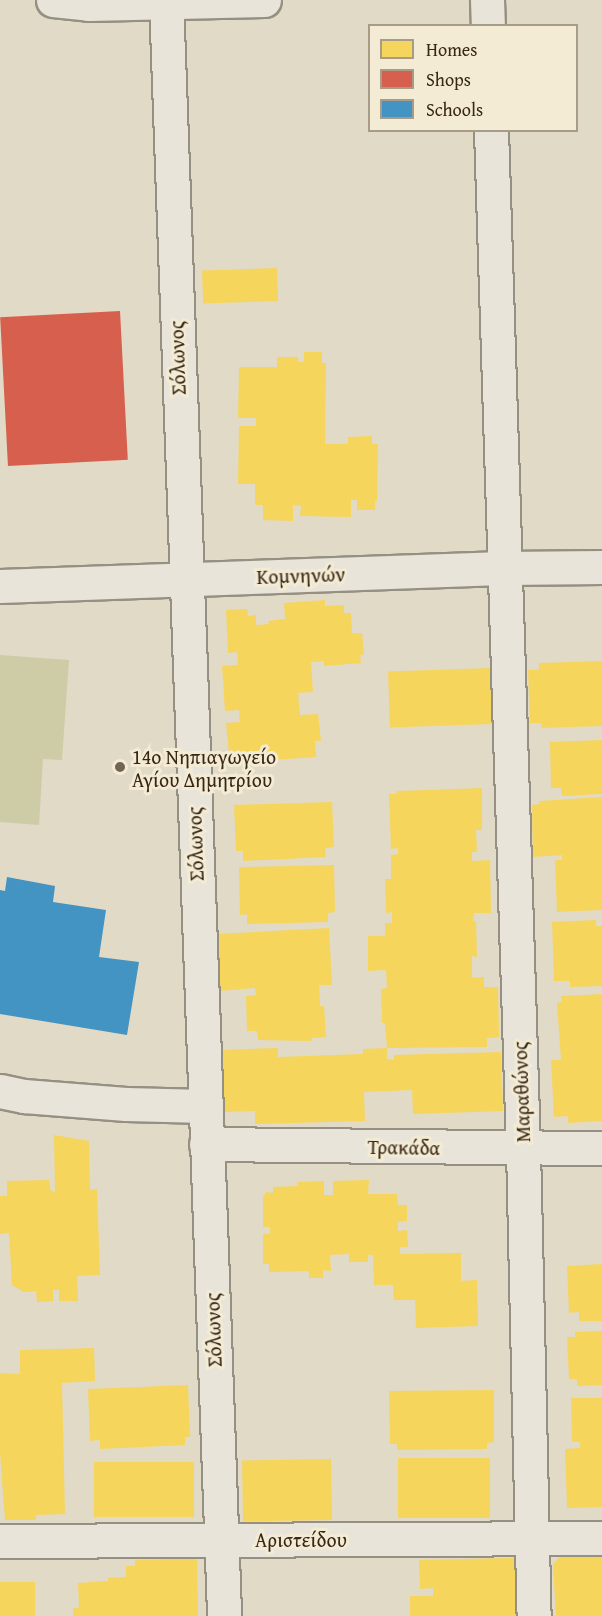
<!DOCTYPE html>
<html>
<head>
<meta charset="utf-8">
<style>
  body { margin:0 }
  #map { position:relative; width:602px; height:1616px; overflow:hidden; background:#e1dac6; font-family:"Gentium Book Plus",serif }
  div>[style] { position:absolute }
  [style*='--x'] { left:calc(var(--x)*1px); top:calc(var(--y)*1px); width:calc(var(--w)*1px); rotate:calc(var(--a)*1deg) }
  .green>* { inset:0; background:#cecca6 }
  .homes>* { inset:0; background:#f6d55c; transform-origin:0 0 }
  .shops>* { inset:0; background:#d6604d; transform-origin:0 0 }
  .schools>* { inset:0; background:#4393c3 }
  .roads { filter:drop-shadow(2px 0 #969083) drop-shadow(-2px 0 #969083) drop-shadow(0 2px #969083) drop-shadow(0 -2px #969083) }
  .street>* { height:33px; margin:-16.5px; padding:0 16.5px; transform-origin:16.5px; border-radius:16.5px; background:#e8e4da }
  .dots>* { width:16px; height:16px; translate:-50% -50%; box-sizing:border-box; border:3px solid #f3ebd3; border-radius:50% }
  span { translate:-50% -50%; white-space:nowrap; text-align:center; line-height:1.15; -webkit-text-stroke:6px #f3ebd3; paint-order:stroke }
  .street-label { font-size:20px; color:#382617 }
  .poi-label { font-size:20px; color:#382617 }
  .left { translate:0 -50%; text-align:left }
  .legend { position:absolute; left:368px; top:24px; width:210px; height:108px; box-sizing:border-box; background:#f3ebd3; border:2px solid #a89c88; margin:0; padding:8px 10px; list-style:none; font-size:18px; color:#382617 }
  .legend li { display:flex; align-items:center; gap:12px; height:30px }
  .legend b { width:30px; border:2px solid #a89c88 }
</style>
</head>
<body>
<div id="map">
  <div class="green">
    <div style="clip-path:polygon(0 655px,69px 660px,62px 760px,43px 759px,39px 825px,0 822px)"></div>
  </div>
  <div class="homes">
    <div style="left:277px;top:268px;width:33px;height:75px;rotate:88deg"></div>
    <div style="clip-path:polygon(304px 352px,322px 352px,322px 363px,326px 363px,325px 444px,348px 444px,348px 437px,372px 436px,372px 444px,378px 444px,377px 501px,375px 501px,375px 510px,357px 510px,357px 500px,351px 500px,351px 517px,300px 516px,301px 506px,293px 505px,293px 521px,263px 520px,263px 505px,255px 505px,255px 484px,238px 484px,239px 426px,256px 426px,256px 418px,238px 418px,239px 367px,277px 367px,277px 357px,298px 357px,298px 362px,304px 362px)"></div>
    <div style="clip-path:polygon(325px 600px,325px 606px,344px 605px,344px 613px,351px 613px,352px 633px,362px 633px,364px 654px,360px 655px,361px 663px,324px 666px,324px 661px,311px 662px,313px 692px,298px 693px,300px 715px,318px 714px,321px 741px,315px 741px,316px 757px,258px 761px,257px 751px,229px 753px,226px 723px,240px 722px,239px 710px,225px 711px,222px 666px,238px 665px,237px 652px,228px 653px,226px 610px,247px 609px,248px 616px,256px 615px,256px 625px,269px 624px,268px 621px,285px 619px,284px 603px)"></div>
    <div style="clip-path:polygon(602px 661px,602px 726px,542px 728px,541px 723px,530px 723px,528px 670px,539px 669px,539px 663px)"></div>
    <div style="left:490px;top:668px;width:56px;height:102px;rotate:88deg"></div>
    <div style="clip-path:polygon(602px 740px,602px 794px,562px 796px,561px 788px,551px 788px,550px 742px)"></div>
    <div style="clip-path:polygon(482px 788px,482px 830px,476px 830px,477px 852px,472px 852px,472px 861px,490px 860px,491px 913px,474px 913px,473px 921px,476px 921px,477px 957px,472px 956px,472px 978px,484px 977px,484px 987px,498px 987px,499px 1037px,487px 1038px,487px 1047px,387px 1048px,385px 1023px,382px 1023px,381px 989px,387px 988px,386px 970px,368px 971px,368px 936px,385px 936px,385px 923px,392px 923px,392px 912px,386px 913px,385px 879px,391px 879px,391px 855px,398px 854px,398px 848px,391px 849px,389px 794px,396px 794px,397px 791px)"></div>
    <div style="clip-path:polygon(602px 797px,602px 910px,557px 912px,555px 860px,562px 860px,562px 855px,533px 857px,532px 805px,539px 804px,540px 801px)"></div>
    <div style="clip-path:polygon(332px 802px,334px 847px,325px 848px,326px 857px,243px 861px,243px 851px,236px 851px,234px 805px)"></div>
    <div style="clip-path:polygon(334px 865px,335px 912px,328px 913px,328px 922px,247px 924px,247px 914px,240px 915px,239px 867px)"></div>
    <div style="clip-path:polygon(596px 920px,596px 926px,602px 926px,602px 986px,570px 987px,570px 981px,554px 981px,552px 922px)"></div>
    <div style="clip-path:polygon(329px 928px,332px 985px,319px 985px,320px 1006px,324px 1006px,326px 1037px,311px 1038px,312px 1041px,258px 1040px,257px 1031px,247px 1031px,246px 996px,256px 995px,255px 988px,220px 991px,217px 934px)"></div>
    <div style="clip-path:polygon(602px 994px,602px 1121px,568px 1123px,568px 1116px,554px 1117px,551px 1060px,561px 1060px,557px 1003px,562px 1002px,561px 996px)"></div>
    <div style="clip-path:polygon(278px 1048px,278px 1057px,363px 1054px,363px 1049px,387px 1048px,387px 1059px,394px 1060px,394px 1055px,501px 1052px,503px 1111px,413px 1114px,412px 1090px,364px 1092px,365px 1121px,255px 1124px,255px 1111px,223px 1112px,222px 1050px)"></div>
    <div style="clip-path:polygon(54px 1135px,89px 1141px,90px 1190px,97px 1189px,100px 1275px,77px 1276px,78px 1301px,59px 1301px,59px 1290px,53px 1290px,53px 1301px,37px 1302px,36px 1291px,24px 1292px,12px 1285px,9px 1233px,0 1234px,0 1196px,7px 1196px,7px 1181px,49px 1180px,51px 1191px,55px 1192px)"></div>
    <div style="clip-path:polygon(369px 1180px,368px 1194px,397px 1194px,398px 1205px,407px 1205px,407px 1221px,398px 1222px,398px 1231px,407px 1230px,408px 1247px,400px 1247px,400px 1254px,461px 1253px,461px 1281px,477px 1280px,478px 1326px,416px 1328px,415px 1300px,394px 1300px,393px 1285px,374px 1285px,373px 1255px,368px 1255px,368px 1262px,349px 1262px,349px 1254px,330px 1255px,331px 1271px,323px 1270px,323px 1278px,309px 1278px,309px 1271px,269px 1272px,269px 1264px,263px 1264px,263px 1234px,270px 1234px,270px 1227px,263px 1227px,263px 1197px,266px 1192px,273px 1193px,273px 1187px,298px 1186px,297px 1182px,324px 1181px,324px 1195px,333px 1195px,333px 1181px)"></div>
    <div style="clip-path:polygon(602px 1264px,602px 1321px,579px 1321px,579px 1312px,569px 1313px,567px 1266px)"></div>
    <div style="clip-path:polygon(602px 1331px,602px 1385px,577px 1386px,577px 1379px,569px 1379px,567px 1337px,575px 1337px,575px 1332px)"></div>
    <div style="clip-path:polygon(94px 1348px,95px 1381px,62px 1383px,65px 1514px,36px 1515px,36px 1520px,5px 1520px,0 1453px,0 1373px,20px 1374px,20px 1350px)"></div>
    <div style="clip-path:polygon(188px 1385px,190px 1437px,185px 1437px,185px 1445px,100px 1449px,100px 1440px,90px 1441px,88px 1389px)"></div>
    <div style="clip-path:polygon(494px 1390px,494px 1442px,487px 1443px,487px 1449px,397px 1450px,397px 1444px,390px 1444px,389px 1391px)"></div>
    <div style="clip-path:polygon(571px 1398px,602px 1398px,602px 1507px,567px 1508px,565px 1449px,580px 1448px,580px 1442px,572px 1442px)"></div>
    <div style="left:490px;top:1458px;width:60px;height:92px;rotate:90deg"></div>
    <div style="left:331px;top:1459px;width:61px;height:89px;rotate:89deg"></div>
    <div style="left:194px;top:1462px;width:55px;height:100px;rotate:90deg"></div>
    <div style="clip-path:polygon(560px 1557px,602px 1557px,602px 1616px,556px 1616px,553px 1564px)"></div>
    <div style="clip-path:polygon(197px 1558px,198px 1616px,73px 1616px,73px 1608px,79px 1608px,78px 1583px,108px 1581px,108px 1578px,126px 1577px,126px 1566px,135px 1566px,135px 1560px)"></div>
    <div style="clip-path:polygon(516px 1558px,517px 1616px,410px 1616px,410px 1596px,433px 1596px,433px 1588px,420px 1589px,419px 1560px)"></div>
    <div style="left:0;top:1582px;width:35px;height:34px"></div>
  </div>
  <div class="shops">
    <div style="left:120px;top:311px;width:149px;height:120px;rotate:87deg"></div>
  </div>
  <div class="schools">
    <div style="clip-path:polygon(7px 877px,55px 886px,53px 902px,106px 910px,99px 957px,139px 962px,127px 1035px,0 1014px,0 890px,5px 891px)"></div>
  </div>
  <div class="roads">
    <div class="street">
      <div style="--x:53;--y:0;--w:36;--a:6"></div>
      <div style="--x:89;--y:4;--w:175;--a:-1.3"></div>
      <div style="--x:166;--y:0;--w:1617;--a:87.94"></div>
      <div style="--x:487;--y:0;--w:26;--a:88"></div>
      <div style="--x:491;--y:130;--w:1019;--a:88.2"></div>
      <div style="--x:523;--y:1148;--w:468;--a:88.7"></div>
      <div style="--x:0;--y:586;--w:503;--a:-2.05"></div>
      <div style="--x:503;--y:568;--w:99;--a:-0.6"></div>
      <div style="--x:0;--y:1091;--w:25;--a:12"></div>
      <div style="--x:24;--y:1096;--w:102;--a:4.5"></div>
      <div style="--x:126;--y:1104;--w:79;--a:1.5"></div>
      <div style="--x:206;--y:1144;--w:396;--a:0.6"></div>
      <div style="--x:0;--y:1541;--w:602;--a:-0.29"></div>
    </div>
  </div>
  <div class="dots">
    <div style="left:120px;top:767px;background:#736554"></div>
  </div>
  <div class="street-label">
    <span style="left:177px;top:358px;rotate:-92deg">Σόλωνος</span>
    <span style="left:301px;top:575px;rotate:-2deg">Κομνηνών</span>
    <span style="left:195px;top:844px;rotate:-92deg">Σόλωνος</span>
    <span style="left:521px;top:1092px;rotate:-92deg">Μαραθώνος</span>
    <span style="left:404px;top:1147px;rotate:1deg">Τρακάδα</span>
    <span style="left:213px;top:1330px;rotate:-92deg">Σόλωνος</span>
    <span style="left:301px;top:1539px">Αριστείδου</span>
  </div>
  <div class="poi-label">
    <span class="left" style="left:132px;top:768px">14ο Νηπιαγωγείο<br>Αγίου Δημητρίου</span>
  </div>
  <ul class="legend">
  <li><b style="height:16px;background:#f6d55c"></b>Homes</li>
  <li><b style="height:16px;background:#d6604d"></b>Shops</li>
  <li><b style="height:16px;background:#4393c3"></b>Schools</li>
  </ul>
</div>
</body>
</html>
